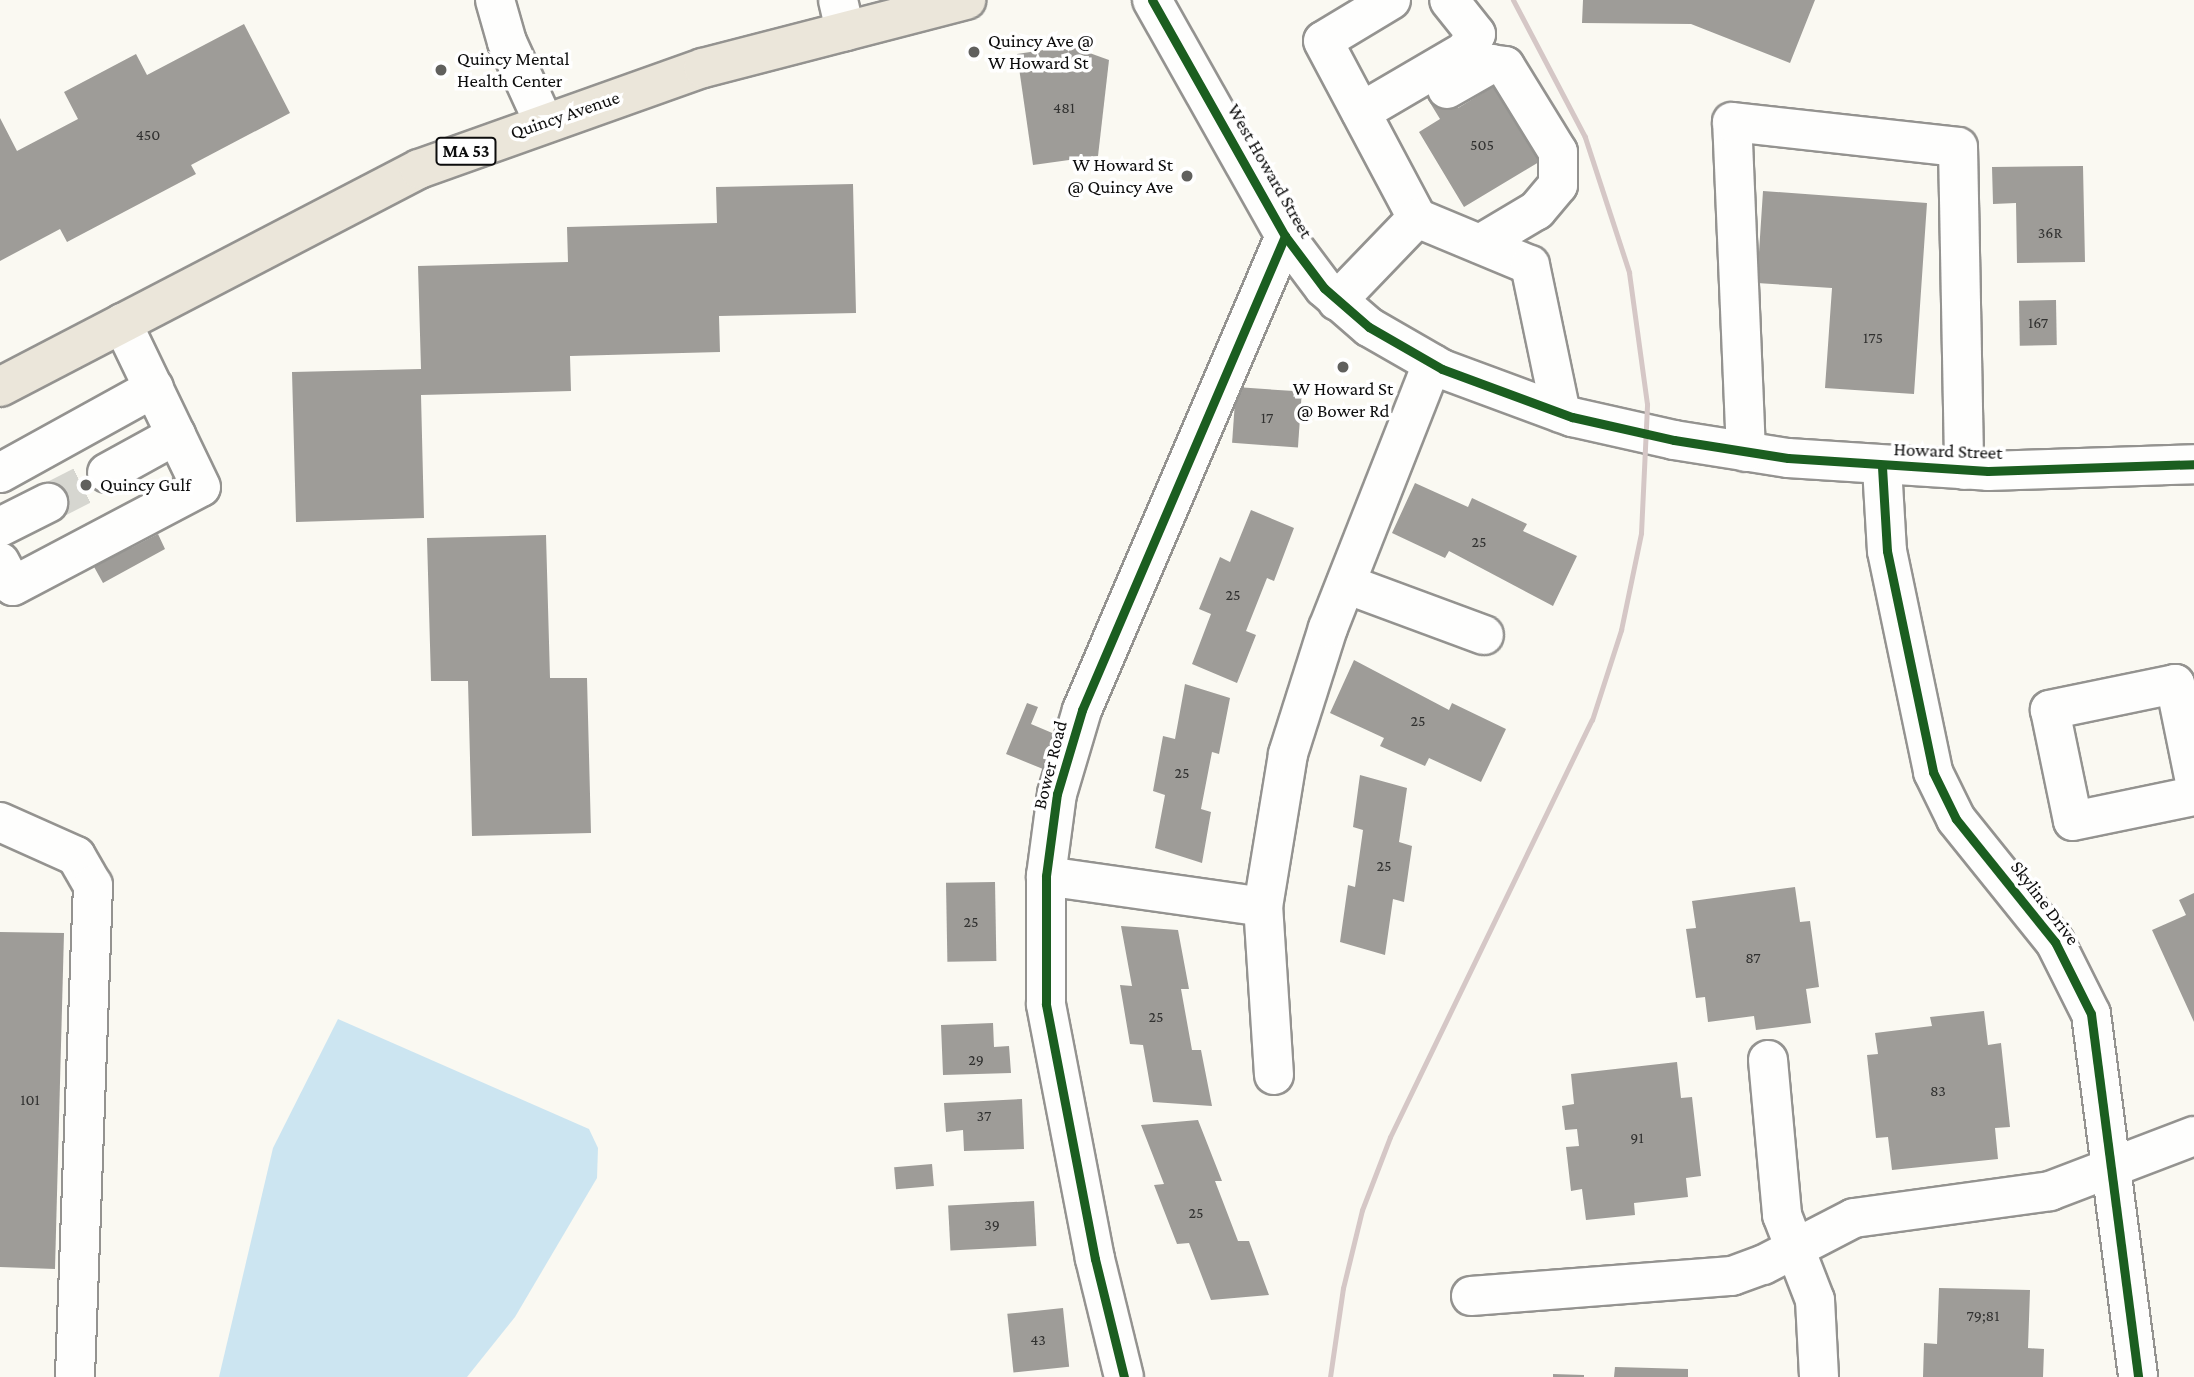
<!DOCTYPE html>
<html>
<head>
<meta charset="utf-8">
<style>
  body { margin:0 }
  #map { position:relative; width:2194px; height:1377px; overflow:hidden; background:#faf9f2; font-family:"Crimson Pro",serif }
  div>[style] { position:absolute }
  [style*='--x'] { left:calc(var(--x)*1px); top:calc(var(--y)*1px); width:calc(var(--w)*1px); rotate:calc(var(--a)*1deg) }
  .water>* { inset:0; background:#cce5f1 }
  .building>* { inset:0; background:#9e9c98; transform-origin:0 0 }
  .minor-tunnel>* { height:38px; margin-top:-19px; transform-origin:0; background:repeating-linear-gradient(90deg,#d6d6d0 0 38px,transparent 0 57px) }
  .roads { filter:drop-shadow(2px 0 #949390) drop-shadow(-2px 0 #949390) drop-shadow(0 2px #949390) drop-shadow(0 -2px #949390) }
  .minor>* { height:38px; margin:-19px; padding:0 19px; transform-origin:19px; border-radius:19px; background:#fefefd }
  .major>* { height:38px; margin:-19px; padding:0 19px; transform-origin:19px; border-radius:19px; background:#ebe6da }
  .rail>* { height:5px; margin:-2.5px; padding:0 2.5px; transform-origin:2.5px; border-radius:2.5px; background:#d5c7c6 }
  .cycleway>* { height:9px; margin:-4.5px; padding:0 4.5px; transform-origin:4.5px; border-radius:4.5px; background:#1b5e20 }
  .dots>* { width:19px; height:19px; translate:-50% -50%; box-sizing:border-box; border:4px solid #fff; border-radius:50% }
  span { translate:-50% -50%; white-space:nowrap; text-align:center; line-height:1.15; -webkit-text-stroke:7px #fff; paint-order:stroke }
  .number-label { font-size:16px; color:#313130 }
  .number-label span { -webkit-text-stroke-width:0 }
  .shield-label span { padding:2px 5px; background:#fff; border:2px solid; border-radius:5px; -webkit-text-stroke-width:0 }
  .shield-label { font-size:18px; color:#0d0d0d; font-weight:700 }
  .poi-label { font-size:19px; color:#0d0d0d }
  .left { translate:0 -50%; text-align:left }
  .right { translate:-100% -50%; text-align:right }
  .street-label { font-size:19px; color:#0d0d0d }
</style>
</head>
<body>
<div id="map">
  <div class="water">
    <div style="clip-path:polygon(338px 1019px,589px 1129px,598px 1148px,597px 1178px,515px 1317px,467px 1377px,219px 1377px,273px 1148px)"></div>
  </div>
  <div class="building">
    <div style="clip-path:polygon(1583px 0,1815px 0,1790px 63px,1691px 24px,1582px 23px)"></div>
    <div style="clip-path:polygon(244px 24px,290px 113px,191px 165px,196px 174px,67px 242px,60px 229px,0 261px,0 118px,17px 151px,78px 119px,64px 92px,136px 54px,147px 75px)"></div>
    <div style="clip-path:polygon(1070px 46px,1109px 60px,1098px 156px,1033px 165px,1017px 54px)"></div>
    <div style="clip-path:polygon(1439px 77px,1458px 108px,1499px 83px,1544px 159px,1464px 207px,1419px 132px,1440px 119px,1421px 88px)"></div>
    <div style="clip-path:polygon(2083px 166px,2085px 262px,2017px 263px,2016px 203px,1993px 204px,1992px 167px)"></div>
    <div style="clip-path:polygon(853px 184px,856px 313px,719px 316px,720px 352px,570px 356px,571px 391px,421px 395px,424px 518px,296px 522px,292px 372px,421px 369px,418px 266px,568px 262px,567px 227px,717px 223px,716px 187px)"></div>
    <div style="clip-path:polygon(1763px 191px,1927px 203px,1914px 394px,1825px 388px,1832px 288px,1757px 283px)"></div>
    <div style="left:2056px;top:300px;width:45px;height:37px;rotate:89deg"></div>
    <div style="left:1236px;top:387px;width:66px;height:56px;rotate:4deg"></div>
    <div style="clip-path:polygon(1415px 483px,1468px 507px,1472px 498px,1527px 524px,1523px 531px,1577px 556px,1553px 606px,1449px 551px,1445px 558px,1392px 533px)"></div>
    <div style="clip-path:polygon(1251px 510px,1294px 528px,1274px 581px,1267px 578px,1246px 631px,1256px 635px,1237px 683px,1192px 664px,1211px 614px,1199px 609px,1220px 557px,1230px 562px)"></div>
    <div style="clip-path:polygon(158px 534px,165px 549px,103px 583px,88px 556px,124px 536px,131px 548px)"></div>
    <div style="clip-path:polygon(546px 535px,550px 678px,587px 678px,591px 833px,472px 836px,468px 681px,431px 681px,427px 538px)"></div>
    <div style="clip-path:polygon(1354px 660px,1449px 710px,1452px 703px,1506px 729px,1481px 782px,1429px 758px,1425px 766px,1380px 746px,1384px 738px,1330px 713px)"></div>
    <div style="clip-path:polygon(1185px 684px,1230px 698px,1219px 754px,1212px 752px,1201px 809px,1211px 812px,1202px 863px,1155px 848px,1165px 795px,1153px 791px,1163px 736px,1175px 739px)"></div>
    <div style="clip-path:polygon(1027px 703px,1038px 707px,1031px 724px,1057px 735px,1043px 769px,1006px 754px)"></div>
    <div style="clip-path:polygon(1360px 775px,1407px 788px,1399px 842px,1412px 846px,1404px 902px,1393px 899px,1385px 955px,1340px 942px,1348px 885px,1355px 887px,1363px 830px,1353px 827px)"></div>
    <div style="left:995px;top:882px;width:79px;height:49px;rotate:89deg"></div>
    <div style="clip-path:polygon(1795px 887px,1800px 922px,1810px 921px,1819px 987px,1806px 989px,1811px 1023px,1756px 1030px,1754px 1016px,1708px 1022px,1705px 997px,1696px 998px,1686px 929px,1696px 928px,1692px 901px)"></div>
    <div style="clip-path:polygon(2194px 893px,2194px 1022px,2152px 930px,2186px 915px,2179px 900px)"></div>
    <div style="clip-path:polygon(1121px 926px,1178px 930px,1189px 989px,1181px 989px,1192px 1050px,1201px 1050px,1212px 1106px,1153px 1102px,1143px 1045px,1130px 1044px,1120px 985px,1132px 986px)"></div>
    <div style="clip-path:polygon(0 932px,64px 933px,55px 1269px,0 1267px)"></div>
    <div style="clip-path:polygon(1984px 1011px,1988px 1045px,2001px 1043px,2010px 1127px,1995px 1128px,1998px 1159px,1892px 1170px,1888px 1137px,1876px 1138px,1867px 1055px,1878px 1054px,1875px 1033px,1932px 1026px,1930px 1017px)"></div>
    <div style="clip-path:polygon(993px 1023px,994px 1047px,1009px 1046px,1011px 1073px,943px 1075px,941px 1025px)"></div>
    <div style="clip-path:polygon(1677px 1062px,1681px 1098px,1692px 1097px,1701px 1176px,1686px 1178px,1688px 1197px,1634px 1203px,1635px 1215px,1586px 1220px,1582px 1189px,1571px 1191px,1566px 1147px,1579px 1146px,1577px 1129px,1565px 1130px,1562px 1106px,1574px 1104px,1571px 1074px)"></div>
    <div style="clip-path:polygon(1022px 1099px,1024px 1149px,964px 1151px,963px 1130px,946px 1132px,944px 1103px)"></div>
    <div style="clip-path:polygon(1198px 1120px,1222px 1181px,1215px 1181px,1238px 1241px,1249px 1241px,1269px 1295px,1211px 1300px,1189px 1243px,1177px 1244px,1154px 1185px,1164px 1184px,1141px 1125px)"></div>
    <div style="left:932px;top:1164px;width:22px;height:38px;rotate:85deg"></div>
    <div style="left:1034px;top:1201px;width:45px;height:86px;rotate:87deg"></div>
    <div style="clip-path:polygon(1939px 1288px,2030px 1290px,2028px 1348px,2044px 1349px,2043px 1377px,1923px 1377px,1924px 1343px,1937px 1344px)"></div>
    <div style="left:1063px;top:1308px;width:59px;height:56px;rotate:84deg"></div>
    <div style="clip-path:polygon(1615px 1367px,1688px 1369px,1688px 1377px,1614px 1377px)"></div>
    <div style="clip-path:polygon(1553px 1374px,1584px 1375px,1584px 1377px,1553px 1377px)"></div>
  </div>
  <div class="minor-tunnel">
    <div style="--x:48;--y:503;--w:66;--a:-27"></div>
  </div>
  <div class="roads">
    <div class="minor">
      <div style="--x:495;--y:0;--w:44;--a:74.1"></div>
      <div style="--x:507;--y:42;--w:87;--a:65.5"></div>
      <div style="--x:838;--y:0;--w:32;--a:77"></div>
      <div style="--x:1152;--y:0;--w:271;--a:60.6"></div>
      <div style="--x:1285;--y:236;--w:65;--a:53.1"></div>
      <div style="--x:1324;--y:288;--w:60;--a:40.9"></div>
      <div style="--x:1369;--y:327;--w:84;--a:29.9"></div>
      <div style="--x:1442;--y:369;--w:139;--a:20.3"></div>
      <div style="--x:1572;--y:417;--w:105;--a:12.7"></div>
      <div style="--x:1674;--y:440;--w:115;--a:9"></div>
      <div style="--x:1788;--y:458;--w:200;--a:3.7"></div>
      <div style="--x:1988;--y:471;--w:206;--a:-1.9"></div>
      <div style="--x:1391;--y:0;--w:79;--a:148.9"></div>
      <div style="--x:1323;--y:41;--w:200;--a:62"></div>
      <div style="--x:1417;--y:218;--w:122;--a:22.6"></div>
      <div style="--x:1530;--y:265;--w:151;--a:78.2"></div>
      <div style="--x:1447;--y:89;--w:51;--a:-29.6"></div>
      <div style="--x:1491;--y:64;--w:14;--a:8"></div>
      <div style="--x:1505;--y:66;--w:101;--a:58.4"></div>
      <div style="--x:1558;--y:152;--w:33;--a:90"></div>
      <div style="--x:1558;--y:185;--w:33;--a:130"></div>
      <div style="--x:1537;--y:210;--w:66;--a:149.2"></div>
      <div style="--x:1361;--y:112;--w:121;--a:-30.4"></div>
      <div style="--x:1465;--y:51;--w:20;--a:-57"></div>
      <div style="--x:1476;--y:34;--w:43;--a:-128.5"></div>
      <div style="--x:1337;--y:301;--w:115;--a:-46.1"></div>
      <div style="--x:1746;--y:452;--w:330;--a:-92.4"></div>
      <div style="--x:1732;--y:122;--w:227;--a:6.3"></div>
      <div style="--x:1958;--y:147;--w:323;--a:88.9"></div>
      <div style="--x:1882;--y:467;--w:84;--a:86.6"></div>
      <div style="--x:1887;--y:551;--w:226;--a:78.2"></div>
      <div style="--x:1933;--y:772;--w:52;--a:63.9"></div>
      <div style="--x:1956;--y:819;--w:158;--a:51.2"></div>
      <div style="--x:2055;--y:942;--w:80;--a:63.4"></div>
      <div style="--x:2091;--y:1014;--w:366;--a:82.6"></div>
      <div style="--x:0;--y:473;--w:176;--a:-28.9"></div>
      <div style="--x:107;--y:473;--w:79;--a:-28.8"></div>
      <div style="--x:0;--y:527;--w:54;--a:-26.6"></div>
      <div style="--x:0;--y:562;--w:27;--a:62"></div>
      <div style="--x:13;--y:586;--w:212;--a:-27.8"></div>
      <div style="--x:201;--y:487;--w:182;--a:-115.7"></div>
      <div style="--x:1346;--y:584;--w:147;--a:20.3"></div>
      <div style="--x:2194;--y:777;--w:95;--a:-101.5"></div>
      <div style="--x:2175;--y:684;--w:128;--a:168.3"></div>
      <div style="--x:2050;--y:710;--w:113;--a:78.3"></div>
      <div style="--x:2073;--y:821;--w:124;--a:-11.7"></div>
      <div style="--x:0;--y:822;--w:83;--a:24.1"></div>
      <div style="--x:76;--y:856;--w:34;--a:60"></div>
      <div style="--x:93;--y:885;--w:492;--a:92.1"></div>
      <div style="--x:1046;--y:876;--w:219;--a:8.1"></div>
      <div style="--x:1768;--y:1060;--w:156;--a:84.8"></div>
      <div style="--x:1782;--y:1215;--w:91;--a:68.8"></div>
      <div style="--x:1815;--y:1300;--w:77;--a:87"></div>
      <div style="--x:1274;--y:1075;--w:168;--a:-93.7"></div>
      <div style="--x:1263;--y:907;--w:155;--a:-80.7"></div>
      <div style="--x:1288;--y:754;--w:132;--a:-72.4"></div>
      <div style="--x:1328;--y:628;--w:284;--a:-68.5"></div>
      <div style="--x:1471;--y:1296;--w:262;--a:-4.4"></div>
      <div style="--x:1732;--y:1276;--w:33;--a:-20"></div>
      <div style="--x:1763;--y:1265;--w:102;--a:-27.3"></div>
      <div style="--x:1854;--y:1218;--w:198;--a:-7.8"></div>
      <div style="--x:2050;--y:1191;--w:154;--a:-20.9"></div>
      <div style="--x:1124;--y:1377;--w:122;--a:-103.8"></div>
      <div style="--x:1095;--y:1259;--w:260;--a:-100.9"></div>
      <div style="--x:1046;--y:1004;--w:128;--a:-90"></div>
      <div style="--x:1046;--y:876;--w:83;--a:-82.4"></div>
      <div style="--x:1057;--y:794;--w:88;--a:-73.4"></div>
      <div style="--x:1082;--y:710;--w:516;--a:-66.82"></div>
    </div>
    <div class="major">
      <div style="--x:0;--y:387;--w:472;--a:-27.5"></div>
      <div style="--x:419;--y:169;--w:301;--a:-19.6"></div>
      <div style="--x:703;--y:68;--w:272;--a:-14.5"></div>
    </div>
  </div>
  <div class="rail">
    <div style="--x:1330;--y:1377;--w:90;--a:-81.7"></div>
    <div style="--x:1343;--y:1288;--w:80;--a:-76.3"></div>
    <div style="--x:1362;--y:1210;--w:78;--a:-69"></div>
    <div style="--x:1390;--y:1137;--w:463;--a:-64.2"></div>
    <div style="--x:1592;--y:720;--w:95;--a:-72.1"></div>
    <div style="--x:1621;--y:630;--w:99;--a:-78.3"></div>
    <div style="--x:1641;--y:533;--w:129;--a:-87.3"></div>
    <div style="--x:1647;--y:404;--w:133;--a:-97.8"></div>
    <div style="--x:1629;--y:272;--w:142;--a:-108.1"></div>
    <div style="--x:1585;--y:137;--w:155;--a:-117.7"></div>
  </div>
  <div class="cycleway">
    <div style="--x:1152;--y:0;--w:271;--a:60.6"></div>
    <div style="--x:1285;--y:236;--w:65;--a:53.1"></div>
    <div style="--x:1324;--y:288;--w:60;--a:40.9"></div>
    <div style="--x:1369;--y:327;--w:84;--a:29.9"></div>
    <div style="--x:1442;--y:369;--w:139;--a:20.3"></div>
    <div style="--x:1572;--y:417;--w:105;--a:12.7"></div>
    <div style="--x:1674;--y:440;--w:115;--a:9"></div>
    <div style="--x:1788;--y:458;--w:200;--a:3.7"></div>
    <div style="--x:1988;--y:471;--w:206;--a:-1.9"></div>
    <div style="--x:1882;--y:467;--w:84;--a:86.6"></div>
    <div style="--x:1887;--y:551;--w:226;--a:78.2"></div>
    <div style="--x:1933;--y:772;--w:52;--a:63.9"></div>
    <div style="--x:1956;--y:819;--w:158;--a:51.2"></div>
    <div style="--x:2055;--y:942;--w:80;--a:63.4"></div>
    <div style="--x:2091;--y:1014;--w:366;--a:82.6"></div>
    <div style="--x:1124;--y:1377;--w:122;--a:-103.8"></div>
    <div style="--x:1095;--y:1259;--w:260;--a:-100.9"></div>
    <div style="--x:1046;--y:1004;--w:128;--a:-90"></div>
    <div style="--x:1046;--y:876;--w:83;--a:-82.4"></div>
    <div style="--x:1057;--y:794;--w:88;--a:-73.4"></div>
    <div style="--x:1082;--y:710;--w:516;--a:-66.82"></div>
  </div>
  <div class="dots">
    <div style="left:974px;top:52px;background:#60605d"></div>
    <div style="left:441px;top:70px;background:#60605d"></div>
    <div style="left:1187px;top:176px;background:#60605d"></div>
    <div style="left:1343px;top:367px;background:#60605d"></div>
    <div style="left:86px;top:485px;background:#60605d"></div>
  </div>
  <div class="number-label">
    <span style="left:1064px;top:108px">481</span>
    <span style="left:148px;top:135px">450</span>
    <span style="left:1482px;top:145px">505</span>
    <span style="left:2050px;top:233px">36R</span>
    <span style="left:2038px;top:323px">167</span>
    <span style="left:1873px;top:338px">175</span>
    <span style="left:1267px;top:418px">17</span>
    <span style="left:1479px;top:542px">25</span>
    <span style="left:1233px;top:595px">25</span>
    <span style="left:1418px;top:721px">25</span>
    <span style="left:1182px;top:773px">25</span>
    <span style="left:1384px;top:866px">25</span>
    <span style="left:971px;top:922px">25</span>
    <span style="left:1753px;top:958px">87</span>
    <span style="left:1156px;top:1017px">25</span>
    <span style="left:976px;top:1060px">29</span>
    <span style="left:1938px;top:1091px">83</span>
    <span style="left:30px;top:1100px">101</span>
    <span style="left:984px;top:1116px">37</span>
    <span style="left:1637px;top:1138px">91</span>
    <span style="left:1196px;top:1213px">25</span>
    <span style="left:992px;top:1225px">39</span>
    <span style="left:1983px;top:1316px">79;81</span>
    <span style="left:1038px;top:1340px">43</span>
  </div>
  <div class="shield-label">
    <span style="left:466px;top:151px">MA 53</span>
  </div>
  <div class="poi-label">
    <span class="left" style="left:988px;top:52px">Quincy Ave @<br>W Howard St</span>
    <span class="left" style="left:457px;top:70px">Quincy Mental<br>Health Center</span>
    <span class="right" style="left:1173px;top:176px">W Howard St<br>@ Quincy Ave</span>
    <span style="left:1343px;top:400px">W Howard St<br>@ Bower Rd</span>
    <span class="left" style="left:100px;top:485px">Quincy Gulf</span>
  </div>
  <div class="street-label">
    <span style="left:565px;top:115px;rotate:-19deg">Quincy Avenue</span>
    <span style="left:1270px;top:171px;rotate:60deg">West Howard Street</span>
    <span style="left:1948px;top:451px;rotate:2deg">Howard Street</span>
    <span style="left:1050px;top:765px;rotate:-76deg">Bower Road</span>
    <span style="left:2045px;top:903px;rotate:53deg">Skyline Drive</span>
  </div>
</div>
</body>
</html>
